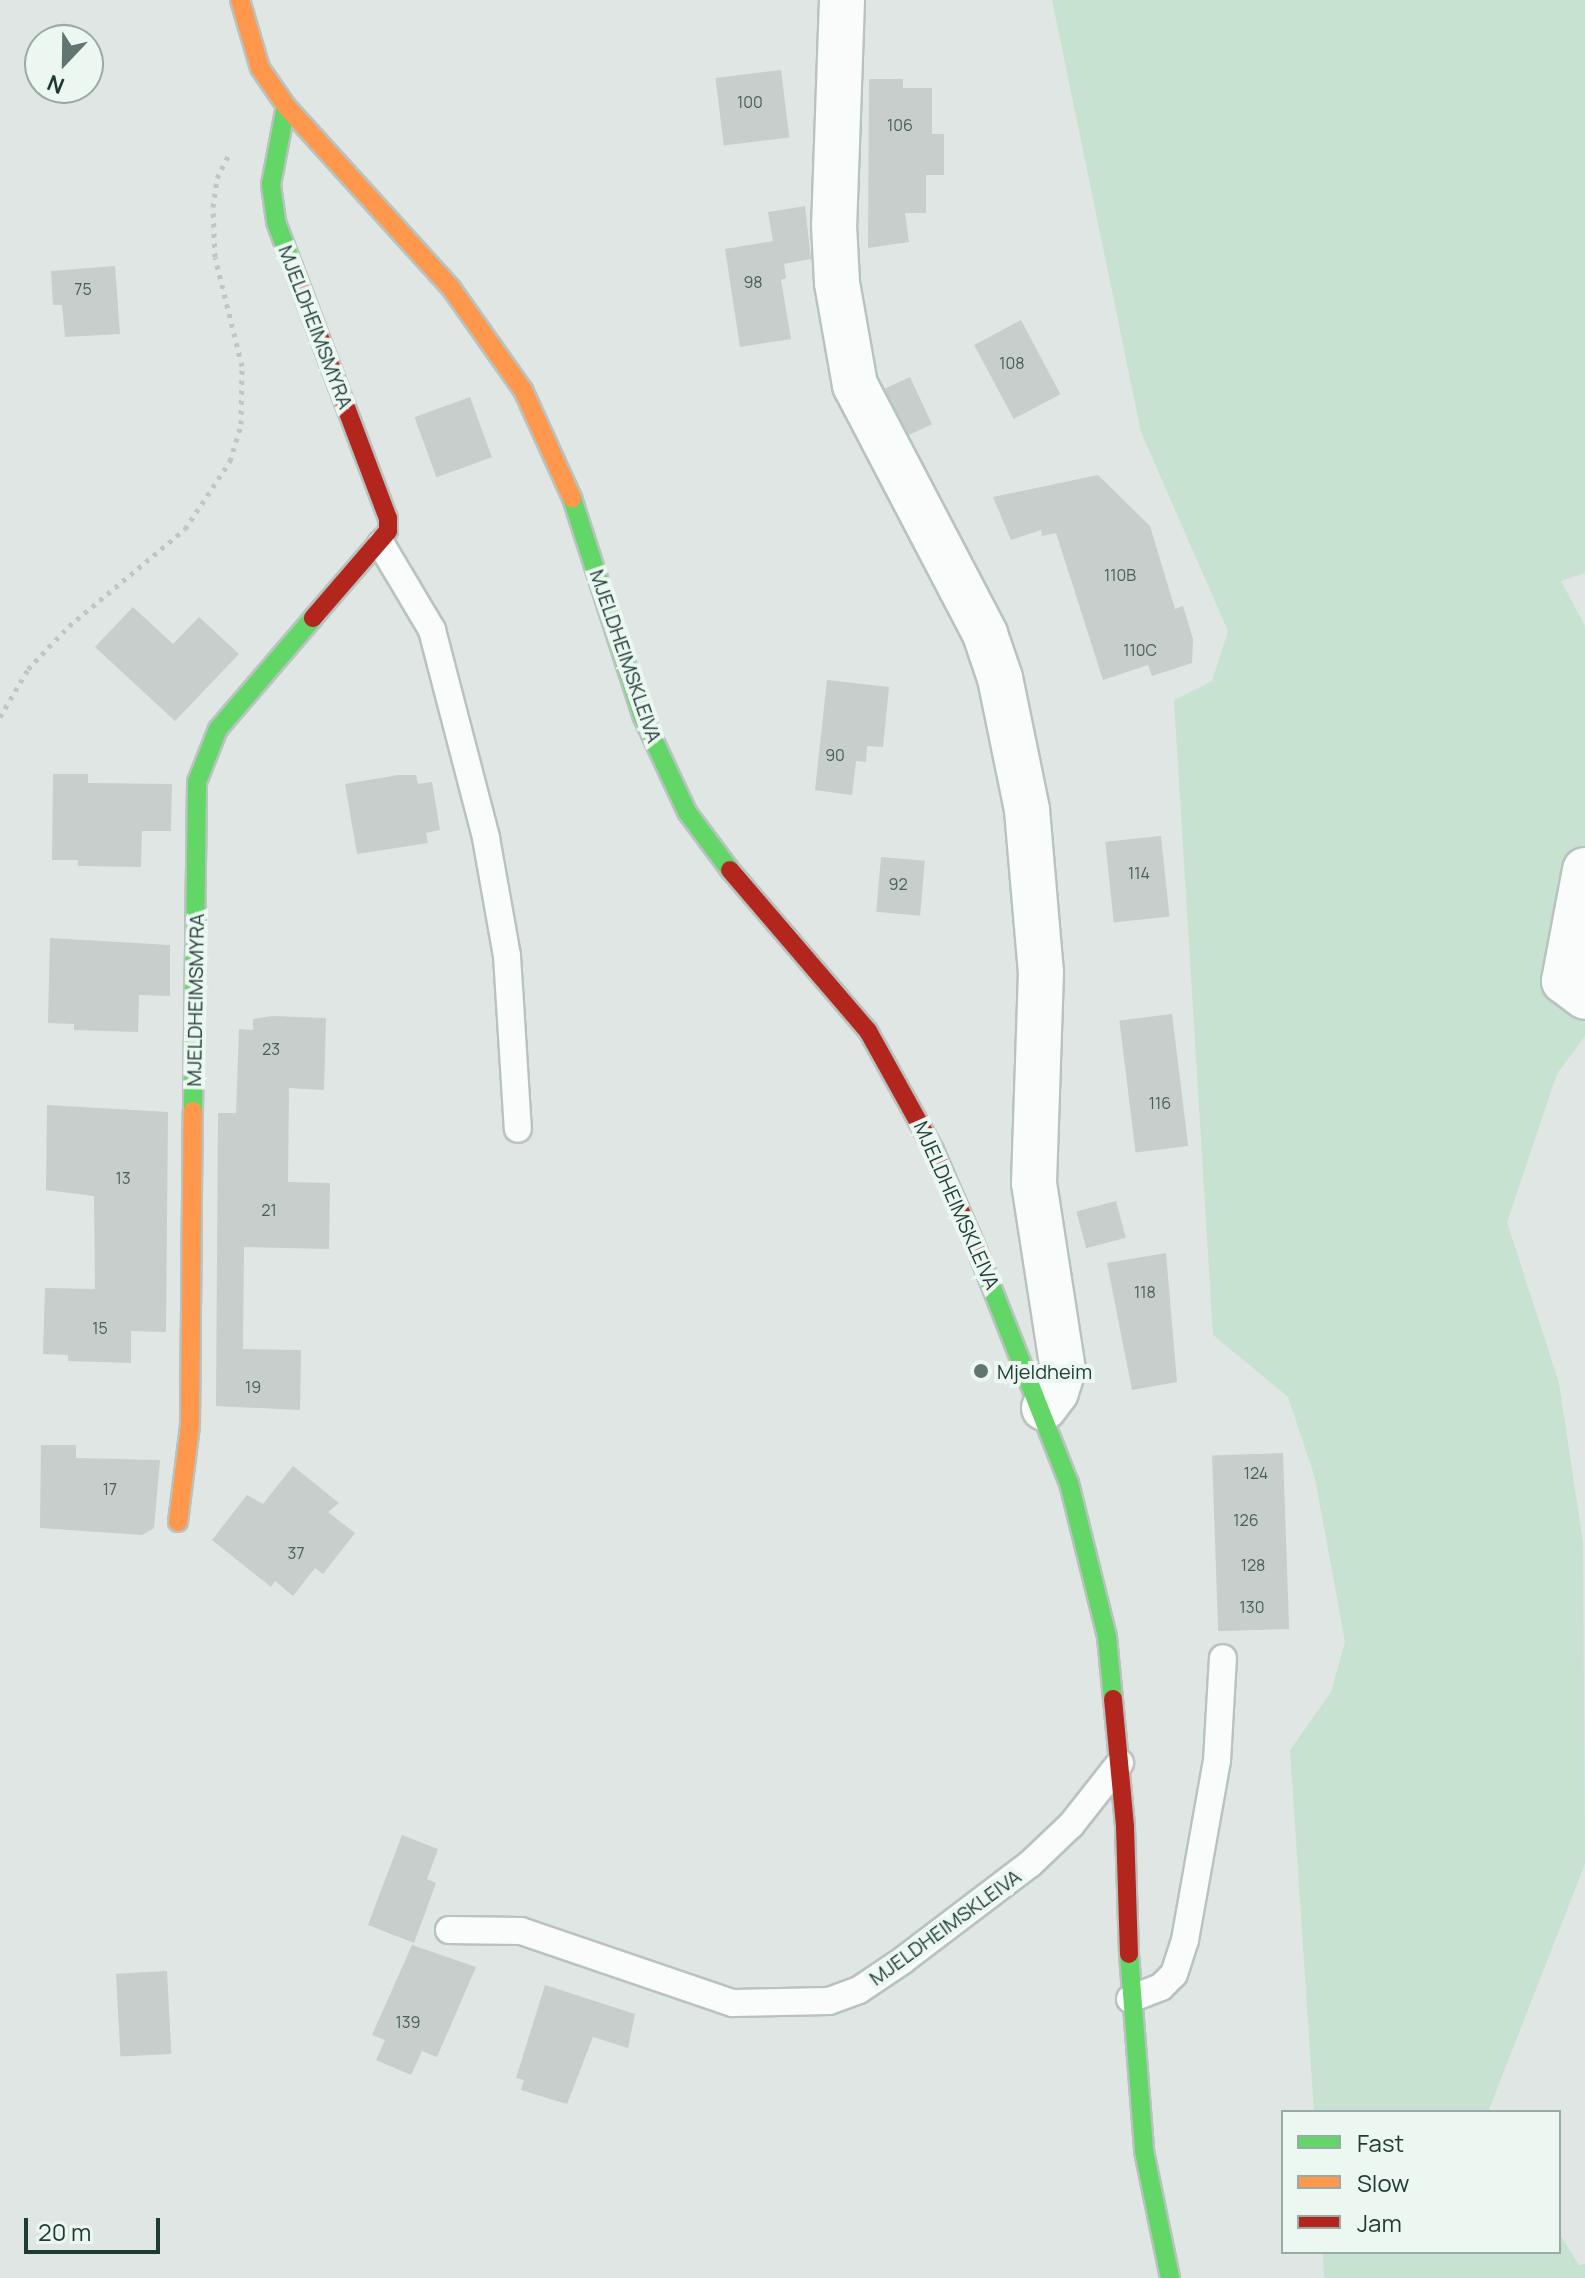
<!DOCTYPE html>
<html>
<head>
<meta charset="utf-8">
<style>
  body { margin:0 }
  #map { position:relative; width:1585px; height:2278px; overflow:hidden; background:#e0e6e3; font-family:Manrope,sans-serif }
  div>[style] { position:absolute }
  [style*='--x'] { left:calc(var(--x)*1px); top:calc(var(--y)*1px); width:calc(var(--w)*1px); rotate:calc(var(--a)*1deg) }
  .green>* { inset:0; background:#c7e2d0 }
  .building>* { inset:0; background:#c7cecb; transform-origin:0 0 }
  .path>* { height:5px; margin-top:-2.5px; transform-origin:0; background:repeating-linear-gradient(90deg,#bdc8c5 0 4px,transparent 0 10px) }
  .roads { filter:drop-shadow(2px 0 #b8c3bf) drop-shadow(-2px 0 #b8c3bf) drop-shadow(0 2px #b8c3bf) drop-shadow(0 -2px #b8c3bf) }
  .lane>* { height:26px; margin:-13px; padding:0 13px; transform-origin:13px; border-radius:13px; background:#fafbfb }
  .street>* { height:44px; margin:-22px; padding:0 22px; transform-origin:22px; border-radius:22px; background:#fafbfb }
  .fast>* { height:18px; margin:-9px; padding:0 9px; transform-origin:9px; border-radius:9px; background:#63d668 }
  .slow>* { height:18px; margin:-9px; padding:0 9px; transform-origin:9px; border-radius:9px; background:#ff974d }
  .jam>* { height:18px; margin:-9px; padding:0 9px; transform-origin:9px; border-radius:9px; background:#b3261e }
  .dots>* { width:22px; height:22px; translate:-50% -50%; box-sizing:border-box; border:4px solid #ecf7f2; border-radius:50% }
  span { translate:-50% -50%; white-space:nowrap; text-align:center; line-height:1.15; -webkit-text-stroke:8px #ecf7f2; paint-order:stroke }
  .number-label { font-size:16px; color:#48605a }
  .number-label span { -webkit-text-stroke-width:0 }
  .street-label { font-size:20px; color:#1d3a33 }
  .poi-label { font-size:20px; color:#1d3a33 }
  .left { translate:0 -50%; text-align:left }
  .legend { position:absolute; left:1281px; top:2110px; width:280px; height:144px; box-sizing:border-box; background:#ecf7f2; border:2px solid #99aba6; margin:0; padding:10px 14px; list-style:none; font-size:24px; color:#1d3a33 }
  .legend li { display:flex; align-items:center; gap:16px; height:40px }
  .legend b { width:40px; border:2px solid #99aba6 }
  .north { position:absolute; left:24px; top:24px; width:80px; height:80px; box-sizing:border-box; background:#ecf7f2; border:2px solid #99aba6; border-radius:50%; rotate:202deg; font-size:22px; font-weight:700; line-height:32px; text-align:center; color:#1d3a33 }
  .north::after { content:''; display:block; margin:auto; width:28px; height:36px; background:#617671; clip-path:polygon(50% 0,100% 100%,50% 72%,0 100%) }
  .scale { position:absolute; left:24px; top:2218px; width:136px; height:36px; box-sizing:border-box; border:4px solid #1d3a33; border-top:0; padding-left:10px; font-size:24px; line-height:28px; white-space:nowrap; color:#1d3a33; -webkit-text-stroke:6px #ecf7f2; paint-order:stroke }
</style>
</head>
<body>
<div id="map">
  <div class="green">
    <div style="clip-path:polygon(1052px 0,1585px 0,1585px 573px,1561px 581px,1585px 626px,1585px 1036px,1557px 1074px,1507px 1222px,1559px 1383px,1583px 1542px,1585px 1864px,1488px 2112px,1314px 2112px,1290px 1750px,1331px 1692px,1345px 1642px,1315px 1478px,1288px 1397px,1213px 1335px,1174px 700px,1212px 681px,1228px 631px,1141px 432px)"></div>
    <div style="clip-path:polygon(1559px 2233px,1579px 2265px,1585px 2264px,1585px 2278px,1324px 2278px,1323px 2252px,1559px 2252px)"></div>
  </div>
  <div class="building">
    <div style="left:781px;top:70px;width:68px;height:66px;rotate:83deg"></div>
    <div style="clip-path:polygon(869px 79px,903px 79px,903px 88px,932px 88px,932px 134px,944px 134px,944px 175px,926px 175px,926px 213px,905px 213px,909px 242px,868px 248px)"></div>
    <div style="clip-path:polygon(805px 206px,811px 259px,784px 264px,786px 278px,781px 280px,791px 339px,740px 347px,725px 249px,773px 241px,768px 212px)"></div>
    <div style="clip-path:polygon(115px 266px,120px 334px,65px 337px,62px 305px,53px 305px,51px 271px)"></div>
    <div style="left:1021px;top:320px;width:84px;height:53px;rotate:62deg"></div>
    <div style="left:910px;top:377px;width:52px;height:28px;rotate:65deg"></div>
    <div style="left:470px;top:397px;width:64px;height:59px;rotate:70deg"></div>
    <div style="clip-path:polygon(1098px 475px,1150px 526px,1175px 609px,1183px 606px,1193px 639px,1192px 663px,1152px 676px,1148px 665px,1103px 680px,1056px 533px,1042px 536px,1041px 530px,1011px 540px,993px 497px)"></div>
    <div style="clip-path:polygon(133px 607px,173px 644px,199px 617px,239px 654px,175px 721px,95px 647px)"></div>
    <div style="clip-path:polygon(827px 680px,889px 687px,883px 747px,867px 746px,866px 762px,856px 761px,852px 795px,815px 790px)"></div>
    <div style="clip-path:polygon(53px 774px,88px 774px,88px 783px,172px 784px,171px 831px,142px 831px,141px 867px,78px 866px,78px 860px,52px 860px)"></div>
    <div style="clip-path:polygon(398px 775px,416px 775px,418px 784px,432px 782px,440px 830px,426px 833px,428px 843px,357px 854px,345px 784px)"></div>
    <div style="left:1161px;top:836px;width:81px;height:56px;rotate:84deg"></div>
    <div style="left:881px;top:857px;width:44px;height:55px;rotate:5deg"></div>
    <div style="clip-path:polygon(50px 938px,170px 945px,170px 996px,139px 995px,138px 1032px,74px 1030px,74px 1024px,48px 1023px)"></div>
    <div style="left:1172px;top:1014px;width:133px;height:53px;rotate:83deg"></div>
    <div style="clip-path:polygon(272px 1016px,326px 1018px,324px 1090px,289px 1088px,288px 1182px,330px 1183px,329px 1249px,244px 1247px,243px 1349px,301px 1350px,300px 1410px,216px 1406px,218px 1113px,236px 1113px,239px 1029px,253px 1030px,253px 1019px)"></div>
    <div style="clip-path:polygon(47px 1105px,168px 1112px,166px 1332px,131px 1331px,131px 1363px,68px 1361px,68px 1355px,43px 1354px,45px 1288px,95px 1289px,94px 1196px,46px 1190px)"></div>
    <div style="left:1116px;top:1201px;width:38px;height:41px;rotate:75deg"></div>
    <div style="clip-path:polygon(1166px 1253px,1177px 1382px,1132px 1390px,1107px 1263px)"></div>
    <div style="clip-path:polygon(41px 1445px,76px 1445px,76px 1458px,160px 1460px,154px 1528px,142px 1535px,40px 1528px)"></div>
    <div style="left:1283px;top:1453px;width:176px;height:71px;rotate:88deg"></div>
    <div style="clip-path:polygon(293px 1466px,339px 1503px,328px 1512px,355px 1533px,323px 1574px,315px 1568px,293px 1596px,275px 1581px,271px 1587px,212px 1540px,247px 1495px,263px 1504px)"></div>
    <div style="clip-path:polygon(402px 1835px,438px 1849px,427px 1879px,436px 1883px,414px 1943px,368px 1925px)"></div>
    <div style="clip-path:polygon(412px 1945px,476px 1967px,437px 2057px,422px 2051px,411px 2075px,376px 2060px,385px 2040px,372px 2035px)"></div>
    <div style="left:167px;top:1971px;width:83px;height:51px;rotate:87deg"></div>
    <div style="clip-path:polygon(545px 1985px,635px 2014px,628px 2048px,593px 2037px,567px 2104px,521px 2090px,524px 2080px,516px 2078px)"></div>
  </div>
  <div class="path">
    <div style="--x:0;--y:717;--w:56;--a:-59.7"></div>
    <div style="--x:28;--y:669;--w:59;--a:-46.4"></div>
    <div style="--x:69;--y:626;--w:151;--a:-39.9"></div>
    <div style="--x:185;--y:529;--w:82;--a:-56.5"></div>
    <div style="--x:230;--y:461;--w:39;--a:-73"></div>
    <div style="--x:241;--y:424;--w:58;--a:-89"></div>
    <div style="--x:242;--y:366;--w:112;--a:-103.9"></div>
    <div style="--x:215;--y:257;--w:50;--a:-92.3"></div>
    <div style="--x:213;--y:207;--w:29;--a:-82"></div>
    <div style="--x:217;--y:178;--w:27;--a:-63"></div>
  </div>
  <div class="roads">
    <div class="lane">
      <div style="--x:381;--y:544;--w:100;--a:59.3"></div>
      <div style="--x:432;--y:630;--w:215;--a:75.4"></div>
      <div style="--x:486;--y:838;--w:120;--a:79.9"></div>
      <div style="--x:507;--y:956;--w:173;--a:86.4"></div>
      <div style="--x:449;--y:1930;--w:72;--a:0.8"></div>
      <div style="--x:521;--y:1931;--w:224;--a:18.8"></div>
      <div style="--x:733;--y:2003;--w:96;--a:-1.2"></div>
      <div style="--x:829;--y:2001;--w:32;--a:-20"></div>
      <div style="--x:859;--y:1990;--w:52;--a:-34"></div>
      <div style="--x:902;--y:1961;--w:161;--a:-37.2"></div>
      <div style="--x:1030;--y:1864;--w:57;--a:-43.6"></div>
      <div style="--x:1071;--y:1825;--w:79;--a:-51.7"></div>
      <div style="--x:1130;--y:1999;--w:33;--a:-21"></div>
      <div style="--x:1161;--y:1987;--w:18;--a:-45"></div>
      <div style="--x:1174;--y:1974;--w:36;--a:-72"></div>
      <div style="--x:1185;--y:1940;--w:182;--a:-79.9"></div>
      <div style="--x:1217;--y:1761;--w:103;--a:-86.7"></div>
    </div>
    <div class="street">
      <div style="--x:842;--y:0;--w:225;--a:92"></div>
      <div style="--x:834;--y:225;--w:58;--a:87"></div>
      <div style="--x:837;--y:283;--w:104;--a:80"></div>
      <div style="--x:855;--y:385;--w:281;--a:62.4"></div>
      <div style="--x:985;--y:634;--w:46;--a:71.2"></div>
      <div style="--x:1000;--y:678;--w:135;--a:78.4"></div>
      <div style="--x:1027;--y:810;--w:163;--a:85.1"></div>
      <div style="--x:1041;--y:972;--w:211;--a:91.9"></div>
      <div style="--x:1034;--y:1183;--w:189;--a:81.2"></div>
      <div style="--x:1063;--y:1370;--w:23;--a:108"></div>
      <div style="--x:1056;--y:1392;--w:20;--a:127"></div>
      <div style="--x:1585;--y:870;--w:113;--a:100.7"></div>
      <div style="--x:1564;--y:981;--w:26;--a:37"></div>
    </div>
    <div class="fast">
      <div style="--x:286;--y:106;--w:80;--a:100.8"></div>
      <div style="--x:271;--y:185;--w:37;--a:82"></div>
      <div style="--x:276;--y:222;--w:48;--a:69.3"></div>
      <div style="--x:572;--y:498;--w:228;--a:72.1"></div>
      <div style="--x:642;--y:715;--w:107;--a:65.1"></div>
      <div style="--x:687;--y:812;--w:72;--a:53.4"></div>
      <div style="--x:193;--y:1111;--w:329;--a:-89.3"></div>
      <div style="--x:197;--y:782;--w:57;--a:-68.4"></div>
      <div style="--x:218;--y:729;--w:146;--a:-49.4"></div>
      <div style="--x:977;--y:1250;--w:251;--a:68.5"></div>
      <div style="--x:1069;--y:1483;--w:159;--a:76.1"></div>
      <div style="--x:1107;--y:1637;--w:62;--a:84.5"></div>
      <div style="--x:1129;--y:1954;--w:198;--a:85.6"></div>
      <div style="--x:1144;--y:2151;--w:130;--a:78.4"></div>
    </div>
    <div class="slow">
      <div style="--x:240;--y:0;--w:71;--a:73.6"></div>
      <div style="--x:260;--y:68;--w:46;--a:55.6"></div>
      <div style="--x:286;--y:106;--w:246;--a:47.8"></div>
      <div style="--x:451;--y:288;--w:125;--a:54.8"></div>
      <div style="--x:523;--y:390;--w:119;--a:65.6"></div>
      <div style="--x:178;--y:1522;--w:98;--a:-82.9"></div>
      <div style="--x:190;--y:1425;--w:314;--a:-89.5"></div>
    </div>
    <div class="jam">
      <div style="--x:293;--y:267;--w:268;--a:69.3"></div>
      <div style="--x:388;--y:518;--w:13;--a:90"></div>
      <div style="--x:388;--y:531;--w:115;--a:130.8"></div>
      <div style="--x:730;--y:870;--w:212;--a:49.4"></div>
      <div style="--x:868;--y:1031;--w:136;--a:61"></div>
      <div style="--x:934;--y:1150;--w:109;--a:66.7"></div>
      <div style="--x:1113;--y:1699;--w:129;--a:84.6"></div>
      <div style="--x:1125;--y:1827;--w:127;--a:88.2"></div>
    </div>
  </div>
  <div class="dots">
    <div style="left:981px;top:1371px;background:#617671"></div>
  </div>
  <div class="number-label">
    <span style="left:750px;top:102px">100</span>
    <span style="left:900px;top:125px">106</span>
    <span style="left:753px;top:282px">98</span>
    <span style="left:83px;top:289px">75</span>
    <span style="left:1012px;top:363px">108</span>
    <span style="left:1120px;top:575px">110B</span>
    <span style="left:1140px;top:650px">110C</span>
    <span style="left:835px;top:755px">90</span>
    <span style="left:1139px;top:873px">114</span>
    <span style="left:898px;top:884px">92</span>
    <span style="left:271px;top:1049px">23</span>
    <span style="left:1160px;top:1103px">116</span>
    <span style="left:123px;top:1178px">13</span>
    <span style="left:269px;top:1210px">21</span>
    <span style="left:1145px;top:1292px">118</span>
    <span style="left:100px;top:1328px">15</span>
    <span style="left:253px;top:1387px">19</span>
    <span style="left:1256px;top:1473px">124</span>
    <span style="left:110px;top:1489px">17</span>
    <span style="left:1246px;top:1520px">126</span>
    <span style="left:296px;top:1553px">37</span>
    <span style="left:1253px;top:1565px">128</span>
    <span style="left:1252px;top:1607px">130</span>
    <span style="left:408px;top:2022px">139</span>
  </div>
  <div class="street-label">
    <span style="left:316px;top:327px;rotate:69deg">MJELDHEIMSMYRA</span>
    <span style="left:626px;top:656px;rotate:71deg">MJELDHEIMSKLEIVA</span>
    <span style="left:195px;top:1000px;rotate:-89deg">MJELDHEIMSMYRA</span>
    <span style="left:957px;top:1205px;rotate:66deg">MJELDHEIMSKLEIVA</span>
    <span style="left:945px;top:1927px;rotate:-36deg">MJELDHEIMSKLEIVA</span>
  </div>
  <div class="poi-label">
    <span class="left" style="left:997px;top:1371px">Mjeldheim</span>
  </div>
  <ul class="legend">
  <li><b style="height:10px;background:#63d668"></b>Fast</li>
  <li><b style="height:10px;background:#ff974d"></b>Slow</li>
  <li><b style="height:10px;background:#b3261e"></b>Jam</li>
  </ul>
  <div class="north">N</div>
  <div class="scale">20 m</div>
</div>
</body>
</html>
